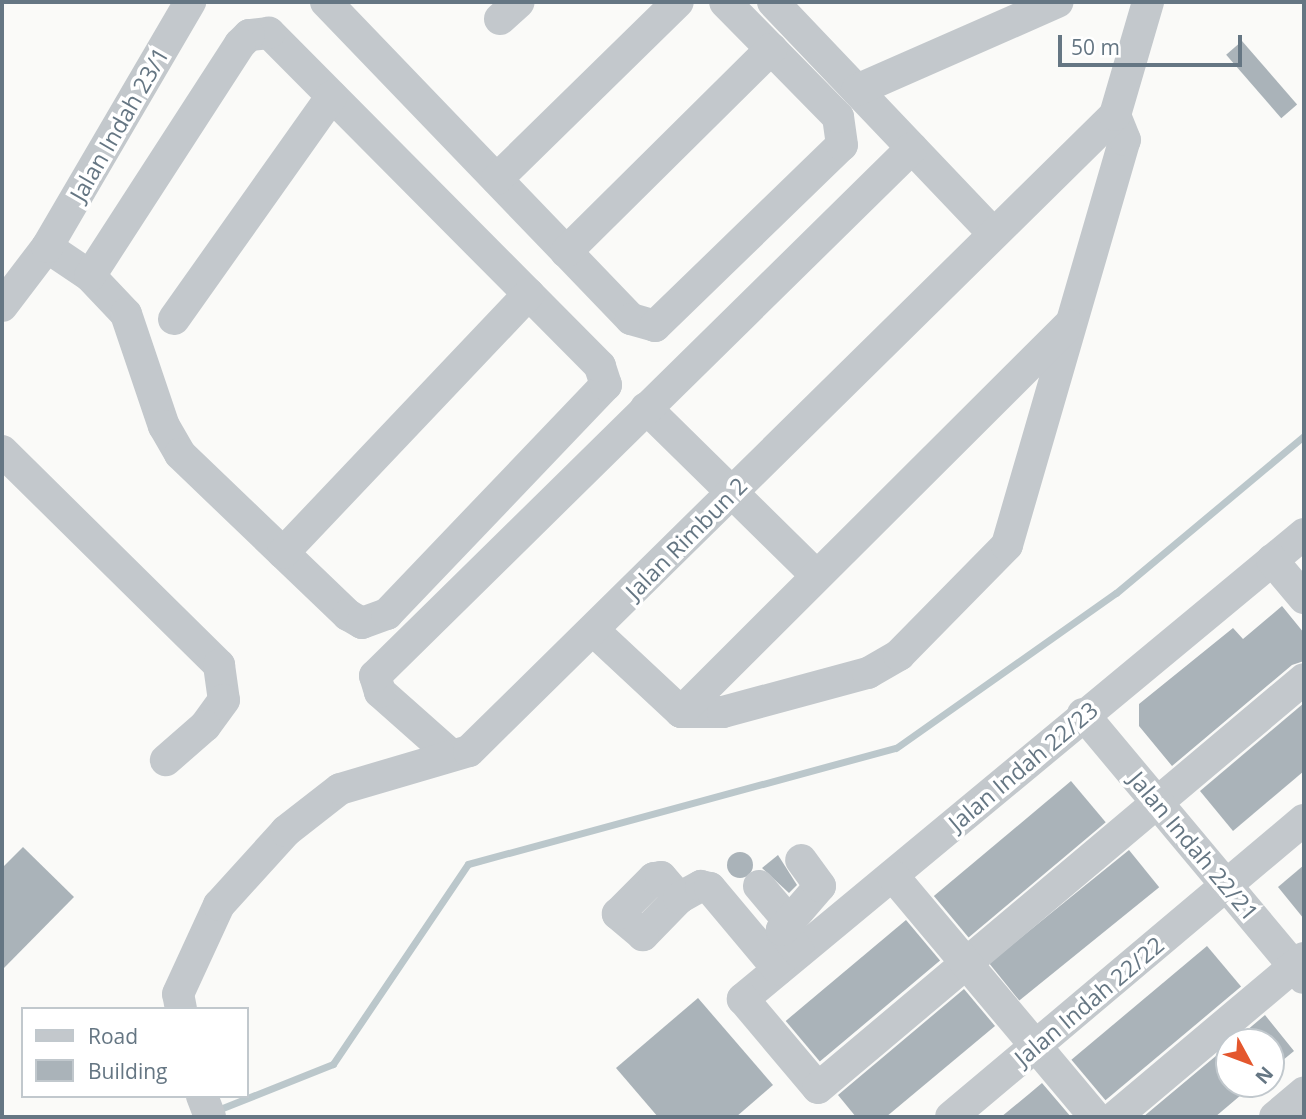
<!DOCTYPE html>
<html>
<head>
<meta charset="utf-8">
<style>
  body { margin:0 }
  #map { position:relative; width:1306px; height:1119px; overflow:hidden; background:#fafaf8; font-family:"Open Sans",sans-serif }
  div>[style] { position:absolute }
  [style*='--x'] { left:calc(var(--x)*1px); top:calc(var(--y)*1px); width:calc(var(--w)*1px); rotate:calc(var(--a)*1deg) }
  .stream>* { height:7px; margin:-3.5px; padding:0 3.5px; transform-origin:3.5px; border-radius:3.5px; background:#bbc7cb }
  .building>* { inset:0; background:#aab3b9; transform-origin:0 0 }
  .round { border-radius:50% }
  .minor>* { height:32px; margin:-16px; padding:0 16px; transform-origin:16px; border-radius:16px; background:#c3c8cc }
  span { translate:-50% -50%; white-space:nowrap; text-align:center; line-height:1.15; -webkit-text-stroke:7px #fff; paint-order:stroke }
  .street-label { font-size:23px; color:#657683 }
  .frame { position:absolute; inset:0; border:4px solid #657683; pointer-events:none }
  .legend { position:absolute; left:21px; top:1007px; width:228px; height:91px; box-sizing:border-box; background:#fff; border:2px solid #c1c8cd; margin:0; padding:9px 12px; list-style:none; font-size:21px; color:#657683 }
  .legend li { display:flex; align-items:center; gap:14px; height:35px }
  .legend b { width:35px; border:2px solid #c1c8cd }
  .north { position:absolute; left:1215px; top:1028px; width:70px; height:70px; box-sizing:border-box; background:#fff; border:2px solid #c1c8cd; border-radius:50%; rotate:131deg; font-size:19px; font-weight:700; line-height:28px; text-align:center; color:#657683 }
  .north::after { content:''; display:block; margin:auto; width:24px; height:32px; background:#e4572e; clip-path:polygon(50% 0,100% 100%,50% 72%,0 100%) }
  .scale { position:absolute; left:1058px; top:35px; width:184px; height:32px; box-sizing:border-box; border:4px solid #657683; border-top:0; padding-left:9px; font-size:21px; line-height:24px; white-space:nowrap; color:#657683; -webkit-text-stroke:5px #fff; paint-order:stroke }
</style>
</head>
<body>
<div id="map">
  <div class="stream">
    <div style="--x:215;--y:1111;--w:127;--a:-21.7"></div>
    <div style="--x:333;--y:1064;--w:241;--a:-56"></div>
    <div style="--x:468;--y:864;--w:443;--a:-15.2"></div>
    <div style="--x:896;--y:748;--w:269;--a:-35.2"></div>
    <div style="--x:1116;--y:593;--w:245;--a:-39.9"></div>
  </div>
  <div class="building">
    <div style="left:1242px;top:41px;width:84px;height:21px;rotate:49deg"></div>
    <div style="clip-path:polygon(1282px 606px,1304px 633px,1304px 661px,1292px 665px,1172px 766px,1139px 726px,1139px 704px,1233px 628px,1243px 639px)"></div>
    <div style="clip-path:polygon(1304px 703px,1304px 771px,1233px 831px,1200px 791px)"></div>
    <div style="left:1071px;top:781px;width:54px;height:179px;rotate:50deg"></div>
    <div style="clip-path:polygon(23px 847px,74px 897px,2px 970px,2px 868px)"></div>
    <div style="left:1129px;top:850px;width:48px;height:180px;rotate:51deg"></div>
    <div class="round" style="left:727px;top:852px;width:26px;height:26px"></div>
    <div style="clip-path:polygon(778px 855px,797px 885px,789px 893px,762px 868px)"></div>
    <div style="clip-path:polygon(1304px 865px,1304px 919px,1278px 887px)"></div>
    <div style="left:906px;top:920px;width:53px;height:157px;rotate:50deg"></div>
    <div style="left:1207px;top:946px;width:53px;height:177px;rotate:50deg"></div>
    <div style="clip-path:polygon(964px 989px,995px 1026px,886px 1117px,856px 1117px,838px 1095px)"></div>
    <div style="clip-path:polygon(698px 998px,773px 1085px,736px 1117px,658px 1117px,616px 1068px)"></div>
    <div style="clip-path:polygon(1265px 1015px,1294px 1051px,1271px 1070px,1271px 1042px,1233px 1042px)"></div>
    <div style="clip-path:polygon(1229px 1045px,1229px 1084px,1254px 1084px,1215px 1117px,1143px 1117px)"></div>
    <div style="clip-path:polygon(1042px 1083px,1071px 1117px,1001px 1117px,1029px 1094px)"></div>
  </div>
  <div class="minor">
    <div style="--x:326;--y:2;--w:440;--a:46.1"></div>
    <div style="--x:631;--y:319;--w:25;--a:16"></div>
    <div style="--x:655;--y:326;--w:260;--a:-44.1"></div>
    <div style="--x:842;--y:145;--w:28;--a:-98"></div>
    <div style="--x:838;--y:117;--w:161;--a:-134.5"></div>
    <div style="--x:773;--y:2;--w:320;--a:46.4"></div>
    <div style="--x:500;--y:19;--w:25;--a:-42"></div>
    <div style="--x:857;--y:90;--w:219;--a:-23.7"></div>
    <div style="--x:497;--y:179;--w:253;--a:-44.4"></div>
    <div style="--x:47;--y:247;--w:52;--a:34"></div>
    <div style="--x:90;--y:276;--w:52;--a:46.5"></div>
    <div style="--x:126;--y:314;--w:118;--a:71.3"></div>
    <div style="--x:164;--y:426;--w:32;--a:60"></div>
    <div style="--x:180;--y:454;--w:233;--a:43.8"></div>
    <div style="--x:348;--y:615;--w:16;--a:30"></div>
    <div style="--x:362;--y:623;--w:27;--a:-20"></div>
    <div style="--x:387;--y:614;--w:317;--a:-46.3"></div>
    <div style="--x:606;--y:385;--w:20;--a:-108"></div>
    <div style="--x:600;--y:366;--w:470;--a:-134.8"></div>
    <div style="--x:269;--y:33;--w:20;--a:174"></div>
    <div style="--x:249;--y:35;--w:13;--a:135"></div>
    <div style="--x:240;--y:44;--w:276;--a:122.9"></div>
    <div style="--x:566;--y:252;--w:289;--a:-44.7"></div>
    <div style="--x:2;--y:306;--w:74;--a:-52.7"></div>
    <div style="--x:47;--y:247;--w:284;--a:-59.7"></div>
    <div style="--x:174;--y:319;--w:273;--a:-54.7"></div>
    <div style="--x:646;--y:408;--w:238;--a:44.5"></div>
    <div style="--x:2;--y:451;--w:305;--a:44.6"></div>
    <div style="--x:219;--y:665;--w:35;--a:82"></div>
    <div style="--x:224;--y:700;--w:32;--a:126"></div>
    <div style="--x:205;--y:726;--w:52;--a:138.9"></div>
    <div style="--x:1304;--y:534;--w:729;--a:140.35"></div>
    <div style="--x:743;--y:999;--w:116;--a:49.9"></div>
    <div style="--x:818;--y:1088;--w:635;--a:-40.08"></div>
    <div style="--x:283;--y:553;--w:357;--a:-46.5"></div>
    <div style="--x:1272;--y:560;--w:50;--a:49.9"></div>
    <div style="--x:593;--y:630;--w:120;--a:43"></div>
    <div style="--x:681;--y:712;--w:42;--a:0"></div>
    <div style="--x:723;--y:712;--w:150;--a:-15.1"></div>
    <div style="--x:868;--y:673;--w:36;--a:-30"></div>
    <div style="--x:899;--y:655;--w:154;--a:-45.5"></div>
    <div style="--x:1007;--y:545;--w:422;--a:-73.8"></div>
    <div style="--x:1125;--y:140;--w:27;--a:-112"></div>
    <div style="--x:681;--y:712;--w:548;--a:-44.93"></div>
    <div style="--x:1083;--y:714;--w:344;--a:50.1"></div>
    <div style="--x:451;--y:755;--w:95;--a:-138.4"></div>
    <div style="--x:380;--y:692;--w:17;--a:-107"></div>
    <div style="--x:375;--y:676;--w:753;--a:-44.52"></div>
    <div style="--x:893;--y:876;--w:314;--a:50"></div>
    <div style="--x:759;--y:886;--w:43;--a:49.7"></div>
    <div style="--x:679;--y:898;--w:52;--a:134.2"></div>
    <div style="--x:643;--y:935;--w:33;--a:-140"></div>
    <div style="--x:618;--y:914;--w:51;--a:-45"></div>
    <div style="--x:654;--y:878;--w:7;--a:-8"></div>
    <div style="--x:661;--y:877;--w:28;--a:49"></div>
    <div style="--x:679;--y:898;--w:25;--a:-29"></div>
    <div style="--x:701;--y:886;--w:9;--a:13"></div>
    <div style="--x:710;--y:888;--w:106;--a:50"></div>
    <div style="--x:799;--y:952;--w:28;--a:-128"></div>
    <div style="--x:782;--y:930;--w:58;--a:-49.2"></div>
    <div style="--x:820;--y:886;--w:32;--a:-126"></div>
    <div style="--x:181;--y:1009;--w:15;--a:-101"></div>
    <div style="--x:178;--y:994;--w:98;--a:-65.3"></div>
    <div style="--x:219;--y:905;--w:100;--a:-47.8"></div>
    <div style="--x:286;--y:831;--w:68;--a:-37.9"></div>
    <div style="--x:340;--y:789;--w:134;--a:-16.4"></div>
    <div style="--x:469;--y:751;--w:907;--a:-44.55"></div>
    <div style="--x:1115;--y:115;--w:118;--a:-73.7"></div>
    <div style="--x:202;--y:1096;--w:22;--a:69"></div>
    <div style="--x:951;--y:1117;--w:461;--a:-40.1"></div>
    <div style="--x:1115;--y:1117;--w:247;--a:-40.1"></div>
    <div style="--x:1275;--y:1117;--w:38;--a:-40"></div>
  </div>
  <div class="street-label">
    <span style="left:119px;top:124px;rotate:-60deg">Jalan Indah 23/1</span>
    <span style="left:686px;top:538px;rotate:-45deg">Jalan Rimbun 2</span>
    <span style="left:1023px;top:766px;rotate:-40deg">Jalan Indah 22/23</span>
    <span style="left:1194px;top:846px;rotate:50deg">Jalan Indah 22/21</span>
    <span style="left:1089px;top:1001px;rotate:-40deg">Jalan Indah 22/22</span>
  </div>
  <div class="frame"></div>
  <ul class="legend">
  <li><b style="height:9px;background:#c3c8cc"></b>Road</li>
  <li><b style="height:19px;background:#aab3b9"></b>Building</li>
  </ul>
  <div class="north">N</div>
  <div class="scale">50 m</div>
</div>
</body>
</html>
